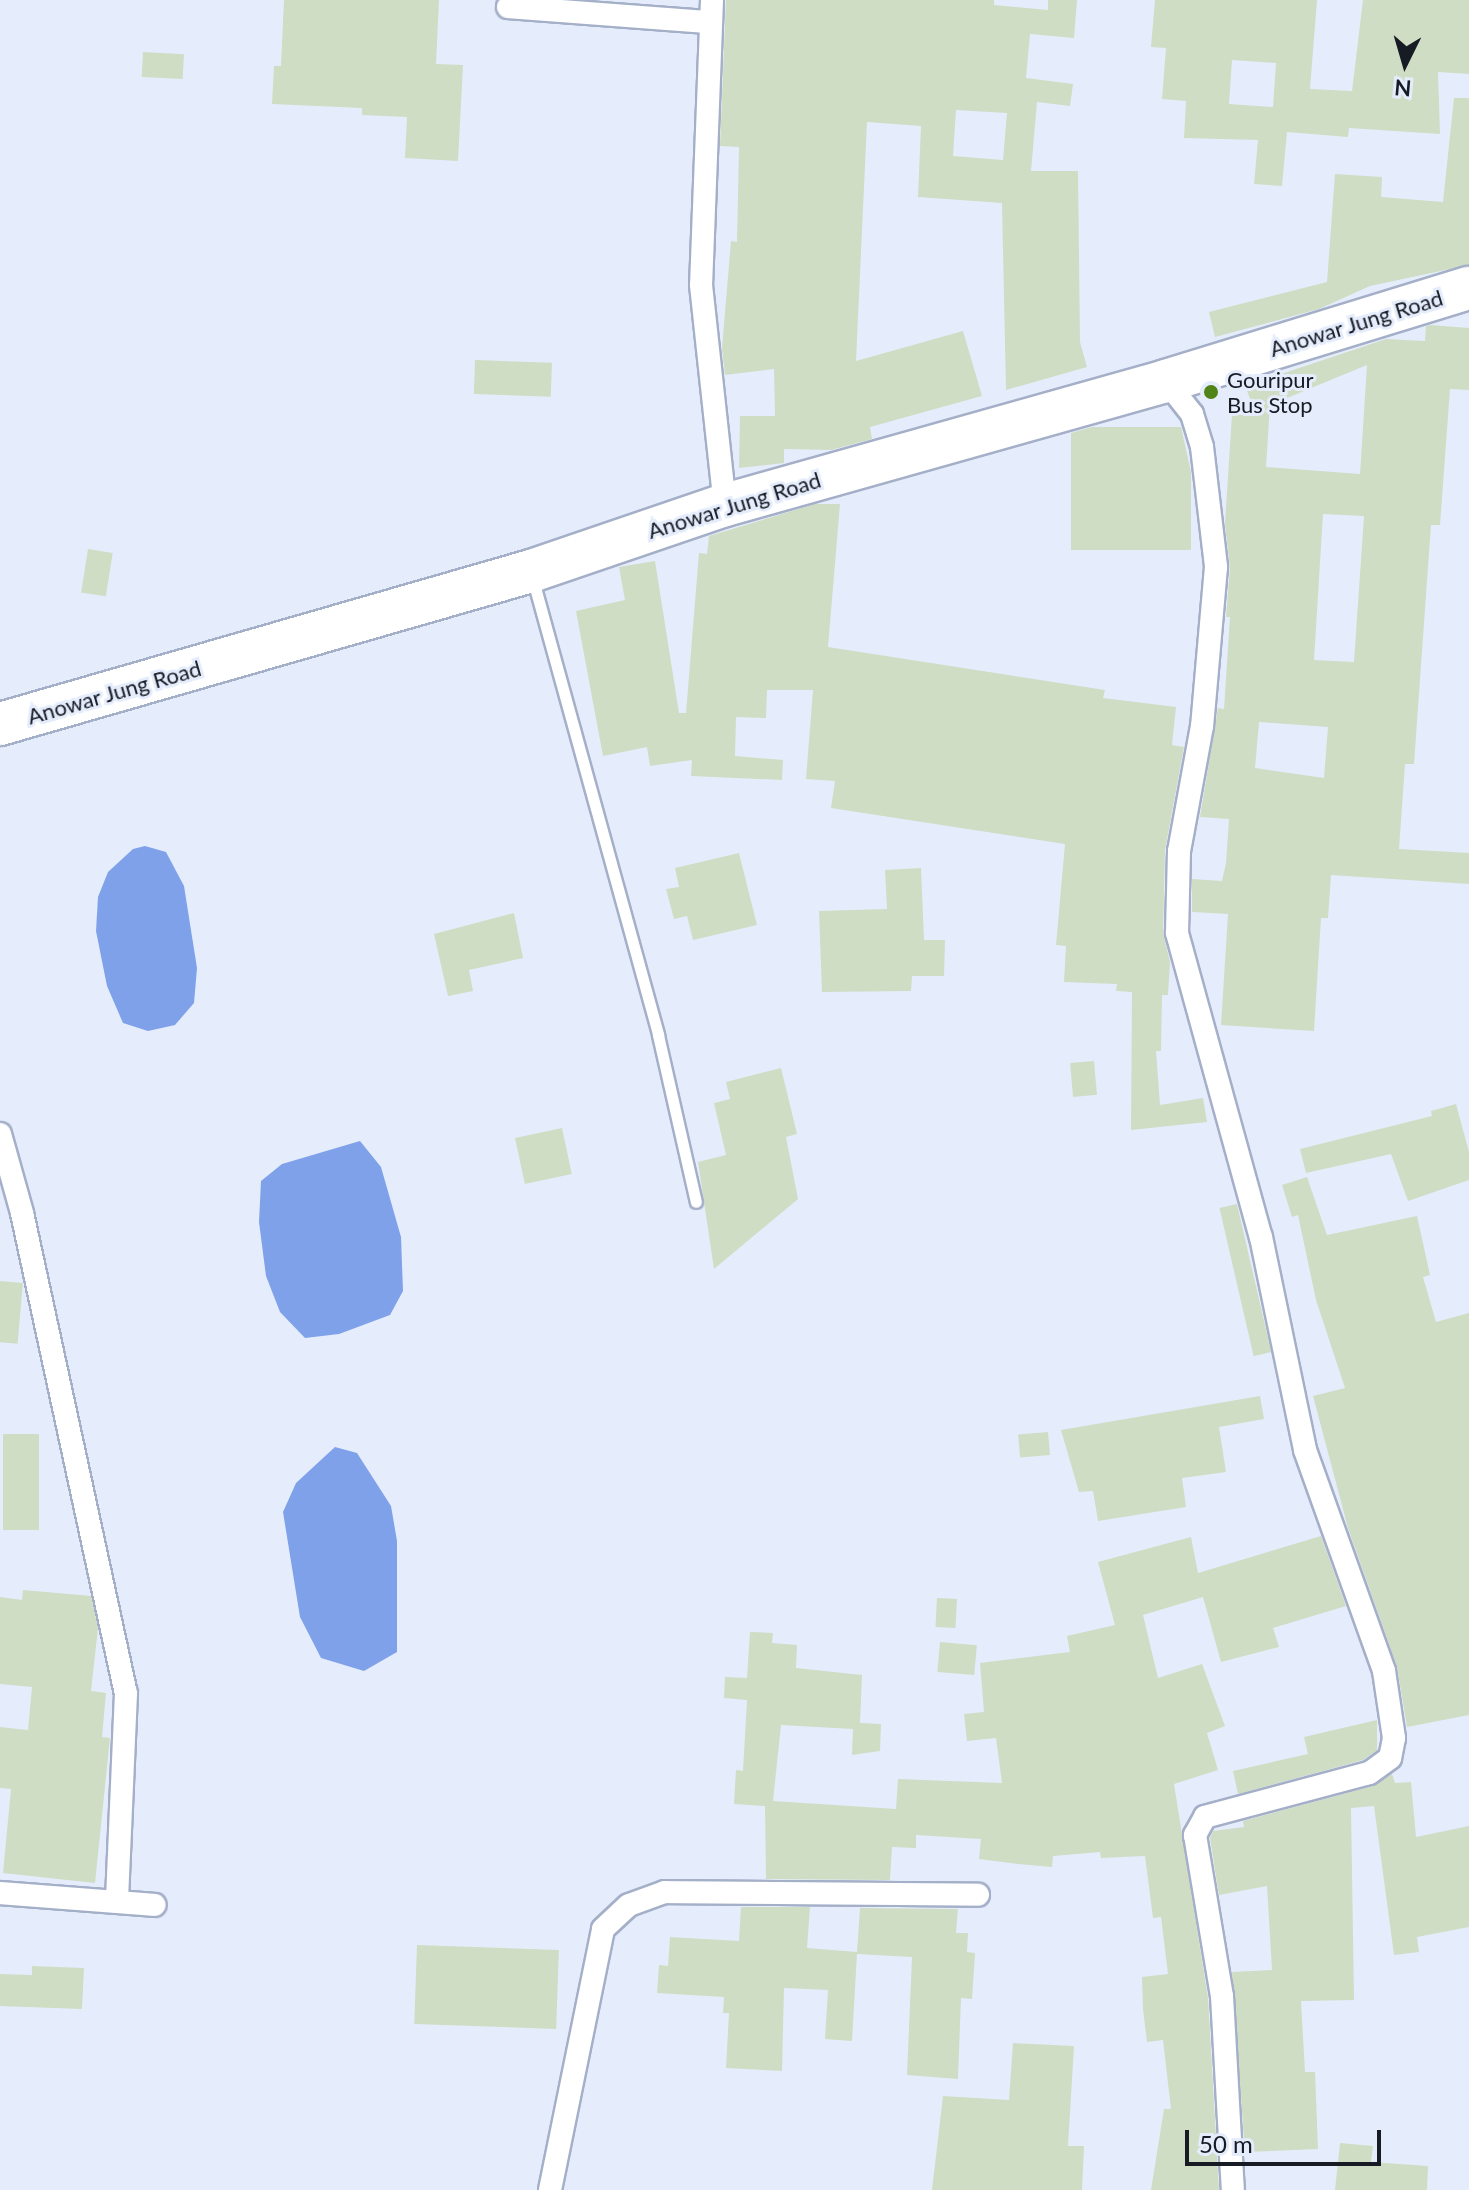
<!DOCTYPE html>
<html>
<head>
<meta charset="utf-8">
<style>
  body { margin:0 }
  #map { position:relative; width:1469px; height:2190px; overflow:hidden; background:#e5edfc; font-family:Lato,sans-serif }
  div>[style] { position:absolute }
  [style*='--x'] { left:calc(var(--x)*1px); top:calc(var(--y)*1px); width:calc(var(--w)*1px); rotate:calc(var(--a)*1deg) }
  .water>* { inset:0; background:#7fa1ea }
  .building>* { inset:0; background:#ceddc4; transform-origin:0 0 }
  .roads { filter:drop-shadow(2px 0 #a4afc8) drop-shadow(-2px 0 #a4afc8) drop-shadow(0 2px #a4afc8) drop-shadow(0 -2px #a4afc8) }
  .lane>* { height:11px; margin:-5.5px; padding:0 5.5px; transform-origin:5.5px; border-radius:5.5px; background:#fff }
  .street>* { height:22px; margin:-11px; padding:0 11px; transform-origin:11px; border-radius:11px; background:#fff }
  .highway>* { height:42px; margin:-21px; padding:0 21px; transform-origin:21px; border-radius:21px; background:#fff }
  .dots>* { width:22px; height:22px; translate:-50% -50%; box-sizing:border-box; border:4px solid #e5edfc; border-radius:50% }
  span { translate:-50% -50%; white-space:nowrap; text-align:center; line-height:1.15; -webkit-text-stroke:6px #e5edfc; paint-order:stroke }
  .street-label { font-size:22px; color:#171b24 }
  .poi-label { font-size:22px; color:#171b24 }
  .left { translate:0 -50%; text-align:left }
  .north { position:absolute; left:1365px; top:24px; width:80px; height:80px; -webkit-text-stroke:6px #e5edfc; paint-order:stroke; rotate:185deg; font-size:22px; font-weight:700; line-height:32px; text-align:center; color:#171b24 }
  .north::after { content:''; display:block; margin:auto; width:28px; height:36px; background:#171b24; clip-path:polygon(50% 0,100% 100%,50% 72%,0 100%) }
  .scale { position:absolute; left:1185px; top:2130px; width:196px; height:36px; box-sizing:border-box; border:4px solid #171b24; border-top:0; padding-left:10px; font-size:24px; line-height:28px; white-space:nowrap; color:#171b24; -webkit-text-stroke:6px #e5edfc; paint-order:stroke }
</style>
</head>
<body>
<div id="map">
  <div class="water">
    <div style="clip-path:polygon(145px 846px,166px 852px,184px 886px,197px 968px,194px 1003px,175px 1025px,148px 1031px,123px 1023px,107px 986px,96px 931px,98px 897px,108px 872px,133px 849px)"></div>
    <div style="clip-path:polygon(360px 1141px,381px 1167px,401px 1237px,403px 1291px,390px 1315px,339px 1334px,305px 1338px,280px 1312px,266px 1276px,259px 1222px,261px 1181px,282px 1164px)"></div>
    <div style="clip-path:polygon(335px 1447px,357px 1453px,391px 1506px,397px 1541px,397px 1652px,364px 1671px,321px 1658px,300px 1617px,283px 1512px,296px 1483px)"></div>
  </div>
  <div class="building">
    <div style="clip-path:polygon(284px 0,439px 0,436px 64px,463px 65px,458px 161px,405px 158px,407px 117px,362px 115px,362px 108px,272px 104px,274px 66px,281px 66px)"></div>
    <div style="clip-path:polygon(evenodd,726px 0,994px 0,994px 5px,1048px 10px,1048px 0,1077px 0,1074px 38px,1030px 34px,1026px 78px,1073px 84px,1070px 106px,1037px 102px,1031px 171px,1078px 171px,1080px 342px,1087px 367px,1006px 390px,1002px 203px,918px 197px,921px 126px,867px 122px,856px 361px,963px 331px,982px 396px,870px 427px,872px 439px,831px 450px,784px 449px,784px 463px,739px 468px,740px 416px,775px 416px,774px 369px,725px 375px,722px 348px,731px 241px,737px 242px,739px 147px,720px 146px,726px 0,956px 110px,1007px 113px,1003px 160px,953px 156px,956px 110px)"></div>
    <div style="clip-path:polygon(evenodd,1155px 0,1317px 0,1310px 89px,1352px 91px,1363px 0,1469px 0,1469px 74px,1438px 72px,1440px 134px,1349px 128px,1348px 137px,1287px 132px,1282px 186px,1254px 184px,1258px 140px,1184px 138px,1186px 101px,1162px 99px,1166px 48px,1151px 47px,1155px 0,1232px 60px,1276px 63px,1273px 107px,1229px 104px,1232px 60px)"></div>
    <div style="left:143px;top:52px;width:41px;height:25px;rotate:3deg"></div>
    <div style="clip-path:polygon(1454px 98px,1469px 98px,1469px 265px,1370px 286px,1319px 309px,1215px 337px,1209px 312px,1327px 282px,1335px 174px,1382px 177px,1381px 197px,1443px 202px)"></div>
    <div style="clip-path:polygon(evenodd,1430px 325px,1469px 328px,1469px 390px,1450px 389px,1440px 525px,1431px 525px,1414px 764px,1405px 764px,1399px 849px,1469px 853px,1469px 884px,1331px 875px,1328px 918px,1321px 918px,1314px 1031px,1221px 1025px,1228px 914px,1192px 912px,1192px 879px,1222px 881px,1226px 863px,1229px 819px,1200px 817px,1218px 708px,1224px 709px,1230px 617px,1226px 617px,1230px 568px,1225px 524px,1232px 414px,1257px 416px,1245px 386px,1386px 339px,1425px 341px,1426px 326px,1430px 325px,1367px 365px,1360px 474px,1266px 467px,1270px 405px,1367px 365px,1430px 325px,1323px 514px,1364px 516px,1354px 662px,1314px 660px,1323px 514px,1430px 325px,1259px 722px,1328px 727px,1324px 778px,1255px 768px,1259px 722px)"></div>
    <div style="left:475px;top:360px;width:77px;height:34px;rotate:2deg"></div>
    <div style="clip-path:polygon(1092px 427px,1181px 427px,1191px 472px,1191px 550px,1071px 550px,1071px 433px)"></div>
    <div style="clip-path:polygon(815px 504px,840px 504px,828px 647px,1105px 690px,1103px 698px,1176px 707px,1172px 745px,1184px 747px,1165px 850px,1163px 933px,1170px 962px,1168px 995px,1162px 995px,1161px 1051px,1156px 1051px,1160px 1105px,1203px 1098px,1207px 1122px,1131px 1130px,1132px 992px,1116px 991px,1117px 984px,1064px 982px,1066px 946px,1056px 945px,1065px 844px,831px 808px,835px 781px,806px 779px,813px 690px,767px 690px,766px 718px,736px 717px,735px 756px,783px 760px,782px 780px,691px 776px,692px 760px,650px 766px,647px 747px,603px 756px,576px 611px,625px 600px,619px 567px,655px 561px,679px 713px,686px 713px,699px 553px,707px 554px,709px 536px)"></div>
    <div style="left:88px;top:549px;width:25px;height:44px;rotate:9deg"></div>
    <div style="clip-path:polygon(739px 853px,757px 925px,693px 940px,687px 916px,674px 919px,666px 889px,679px 887px,675px 868px)"></div>
    <div style="clip-path:polygon(921px 868px,924px 940px,945px 940px,944px 976px,912px 976px,911px 991px,822px 992px,819px 911px,887px 909px,885px 870px)"></div>
    <div style="clip-path:polygon(514px 913px,523px 958px,469px 970px,473px 991px,448px 996px,434px 934px)"></div>
    <div style="left:1094px;top:1061px;width:34px;height:24px;rotate:85deg"></div>
    <div style="clip-path:polygon(781px 1068px,797px 1134px,786px 1137px,798px 1199px,714px 1269px,698px 1162px,726px 1155px,714px 1103px,730px 1099px,726px 1082px)"></div>
    <div style="clip-path:polygon(1456px 1104px,1469px 1152px,1469px 1180px,1408px 1201px,1391px 1154px,1306px 1173px,1300px 1149px,1432px 1116px,1431px 1111px)"></div>
    <div style="left:562px;top:1128px;width:47px;height:48px;rotate:78deg"></div>
    <div style="clip-path:polygon(1307px 1177px,1327px 1235px,1417px 1216px,1430px 1275px,1423px 1277px,1436px 1322px,1469px 1313px,1469px 1715px,1407px 1727px,1397px 1667px,1348px 1528px,1313px 1396px,1345px 1388px,1316px 1300px,1298px 1215px,1292px 1217px,1282px 1185px)"></div>
    <div style="left:1237px;top:1204px;width:152px;height:18px;rotate:77deg"></div>
    <div style="left:0;top:1281px;width:23px;height:61px;rotate:5deg"></div>
    <div style="clip-path:polygon(1260px 1396px,1264px 1419px,1219px 1427px,1226px 1472px,1182px 1478px,1186px 1507px,1098px 1521px,1093px 1491px,1079px 1492px,1061px 1430px)"></div>
    <div style="left:1048px;top:1432px;width:23px;height:30px;rotate:85deg"></div>
    <div style="left:3px;top:1434px;width:36px;height:96px"></div>
    <div style="clip-path:polygon(1321px 1536px,1346px 1606px,1273px 1628px,1279px 1647px,1221px 1662px,1203px 1597px,1143px 1615px,1158px 1678px,1202px 1664px,1225px 1726px,1207px 1733px,1218px 1770px,1174px 1784px,1208px 1998px,1219px 2190px,1151px 2190px,1164px 2109px,1171px 2109px,1163px 2040px,1147px 2042px,1143px 2009px,1142px 1977px,1168px 1974px,1161px 1917px,1153px 1918px,1145px 1856px,1101px 1858px,1100px 1852px,1053px 1856px,1052px 1867px,1018px 1864px,979px 1859px,981px 1839px,916px 1835px,916px 1848px,892px 1847px,890px 1880px,766px 1879px,765px 1806px,734px 1804px,736px 1770px,743px 1771px,747px 1700px,724px 1698px,725px 1677px,747px 1678px,750px 1632px,773px 1633px,772px 1643px,797px 1645px,796px 1668px,862px 1675px,860px 1723px,881px 1724px,880px 1751px,852px 1755px,853px 1729px,781px 1725px,773px 1801px,896px 1809px,898px 1779px,1002px 1783px,996px 1738px,967px 1741px,964px 1714px,984px 1712px,980px 1663px,1070px 1652px,1067px 1636px,1115px 1625px,1098px 1562px,1191px 1537px,1198px 1573px)"></div>
    <div style="clip-path:polygon(23px 1590px,91px 1596px,98px 1628px,91px 1691px,106px 1693px,102px 1737px,110px 1738px,95px 1883px,3px 1873px,11px 1789px,0 1788px,0 1727px,28px 1730px,32px 1687px,0 1684px,0 1597px,22px 1600px)"></div>
    <div style="left:937px;top:1598px;width:20px;height:29px;rotate:3deg"></div>
    <div style="left:940px;top:1642px;width:37px;height:30px;rotate:5deg"></div>
    <div style="clip-path:polygon(1377px 1720px,1377px 1750px,1363px 1760px,1238px 1794px,1233px 1771px,1308px 1754px,1304px 1737px)"></div>
    <div style="clip-path:polygon(1392px 1774px,1395px 1783px,1411px 1782px,1416px 1837px,1469px 1826px,1469px 1927px,1417px 1937px,1419px 1952px,1394px 1955px,1374px 1806px,1351px 1808px,1354px 2000px,1301px 2001px,1305px 2072px,1315px 2072px,1318px 2149px,1245px 2152px,1232px 1972px,1272px 1970px,1267px 1886px,1219px 1895px,1210px 1838px,1213px 1831px,1244px 1827px,1243px 1821px,1373px 1786px)"></div>
    <div style="clip-path:polygon(741px 1907px,810px 1907px,807px 1948px,857px 1952px,860px 1908px,958px 1909px,956px 1933px,968px 1933px,967px 1952px,975px 1953px,972px 1999px,961px 1998px,958px 2079px,907px 2075px,912px 1957px,857px 1954px,852px 2041px,825px 2039px,828px 1990px,784px 1988px,782px 2071px,726px 2068px,729px 2013px,723px 2013px,724px 1997px,657px 1993px,659px 1965px,668px 1966px,670px 1937px,739px 1941px)"></div>
    <div style="left:417px;top:1945px;width:142px;height:79px;rotate:2deg"></div>
    <div style="clip-path:polygon(32px 1966px,84px 1968px,82px 2009px,0 2006px,0 1974px,32px 1975px)"></div>
    <div style="clip-path:polygon(1013px 2043px,1074px 2046px,1068px 2146px,1084px 2146px,1082px 2190px,932px 2190px,943px 2096px,1009px 2100px)"></div>
    <div style="clip-path:polygon(1340px 2143px,1373px 2146px,1371px 2162px,1428px 2166px,1427px 2190px,1335px 2190px)"></div>
  </div>
  <div class="roads">
    <div class="lane">
      <div style="--x:533;--y:580;--w:472;--a:74.6"></div>
      <div style="--x:658;--y:1035;--w:171;--a:77.2"></div>
    </div>
    <div class="street">
      <div style="--x:712;--y:0;--w:285;--a:92.2"></div>
      <div style="--x:701;--y:285;--w:221;--a:83.8"></div>
      <div style="--x:508;--y:7;--w:202;--a:4.3"></div>
      <div style="--x:1166;--y:381;--w:42;--a:51.8"></div>
      <div style="--x:1192;--y:414;--w:34;--a:73"></div>
      <div style="--x:1202;--y:447;--w:121;--a:83.3"></div>
      <div style="--x:1216;--y:567;--w:160;--a:95"></div>
      <div style="--x:1202;--y:726;--w:127;--a:100.4"></div>
      <div style="--x:1179;--y:851;--w:82;--a:91.4"></div>
      <div style="--x:1177;--y:933;--w:315;--a:74.6"></div>
      <div style="--x:1261;--y:1237;--w:217;--a:78.3"></div>
      <div style="--x:1305;--y:1450;--w:235;--a:70.3"></div>
      <div style="--x:1384;--y:1671;--w:68;--a:81.5"></div>
      <div style="--x:1394;--y:1738;--w:20;--a:101"></div>
      <div style="--x:1390;--y:1758;--w:26;--a:144"></div>
      <div style="--x:1369;--y:1773;--w:170;--a:165"></div>
      <div style="--x:1205;--y:1817;--w:21;--a:119"></div>
      <div style="--x:1195;--y:1835;--w:163;--a:80.5"></div>
      <div style="--x:1222;--y:1996;--w:194;--a:86.8"></div>
      <div style="--x:0;--y:1134;--w:82;--a:74.4"></div>
      <div style="--x:22;--y:1213;--w:491;--a:77.8"></div>
      <div style="--x:126;--y:1693;--w:209;--a:92.5"></div>
      <div style="--x:0;--y:1893;--w:155;--a:4.4"></div>
      <div style="--x:550;--y:2190;--w:266;--a:-78.5"></div>
      <div style="--x:603;--y:1929;--w:35;--a:-43"></div>
      <div style="--x:629;--y:1905;--w:38;--a:-20"></div>
      <div style="--x:665;--y:1892;--w:313;--a:0.5"></div>
    </div>
    <div class="highway">
      <div style="--x:0;--y:724;--w:553;--a:-16.07"></div>
      <div style="--x:531;--y:571;--w:205;--a:-18.8"></div>
      <div style="--x:725;--y:505;--w:458;--a:-15.7"></div>
      <div style="--x:1166;--y:381;--w:317;--a:-17.1"></div>
    </div>
  </div>
  <div class="dots">
    <div style="left:1211px;top:392px;background:#508318"></div>
  </div>
  <div class="street-label">
    <span style="left:1356px;top:323px;rotate:-17deg">Anowar Jung Road</span>
    <span style="left:734px;top:505px;rotate:-17deg">Anowar Jung Road</span>
    <span style="left:114px;top:692px;rotate:-16deg">Anowar Jung Road</span>
  </div>
  <div class="poi-label">
    <span class="left" style="left:1227px;top:392px">Gouripur<br>Bus Stop</span>
  </div>
  <div class="north">N</div>
  <div class="scale">50 m</div>
</div>
</body>
</html>
